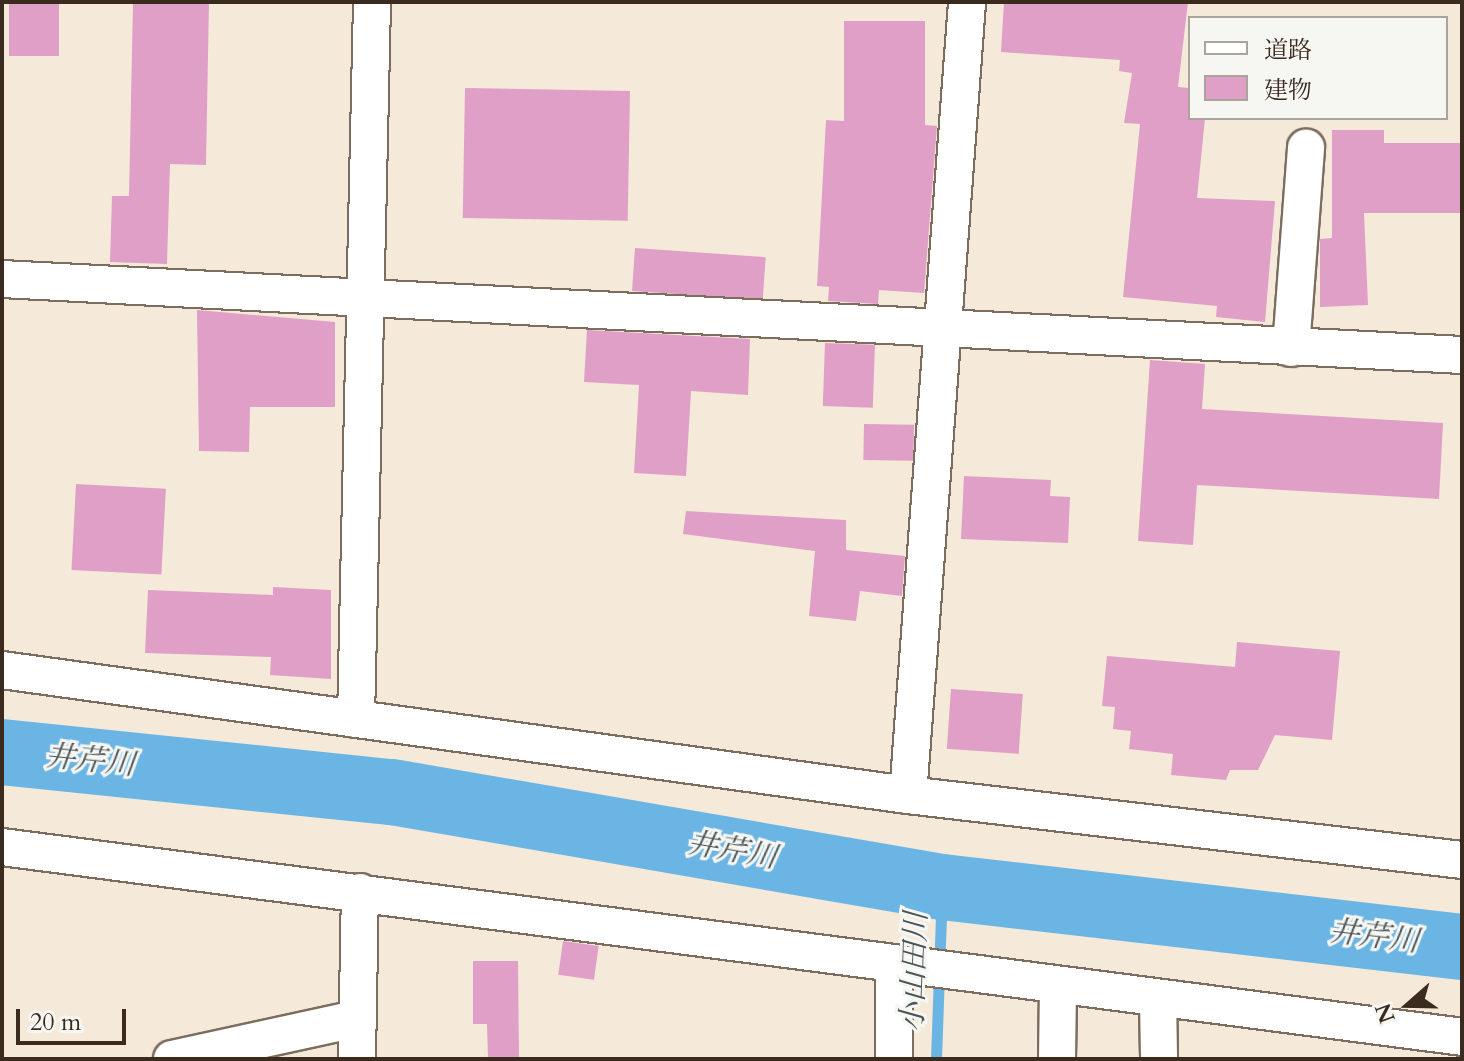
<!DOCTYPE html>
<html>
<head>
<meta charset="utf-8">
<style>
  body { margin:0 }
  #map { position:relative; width:1464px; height:1061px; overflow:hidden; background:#f5e9d9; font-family:Cardo,"Noto Serif JP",serif }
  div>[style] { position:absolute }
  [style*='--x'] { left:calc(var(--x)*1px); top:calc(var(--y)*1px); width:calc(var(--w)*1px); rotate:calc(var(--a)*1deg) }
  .stream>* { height:11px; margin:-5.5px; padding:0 5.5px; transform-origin:5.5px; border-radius:5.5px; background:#6bb5e4 }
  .river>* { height:66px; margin:-33px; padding:0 33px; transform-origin:33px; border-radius:33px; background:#6bb5e4 }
  .building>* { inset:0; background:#e09fc7; transform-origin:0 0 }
  .roads { filter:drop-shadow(2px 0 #7c6d5f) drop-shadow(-2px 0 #7c6d5f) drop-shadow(0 2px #7c6d5f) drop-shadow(0 -2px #7c6d5f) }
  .minor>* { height:36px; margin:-18px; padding:0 18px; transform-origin:18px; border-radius:18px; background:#fff }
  span { translate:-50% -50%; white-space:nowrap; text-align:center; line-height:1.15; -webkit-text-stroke:6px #f6f6f2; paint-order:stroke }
  .water-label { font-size:30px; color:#495459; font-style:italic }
  .frame { position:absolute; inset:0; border:4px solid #3b2a1e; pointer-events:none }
  .legend { position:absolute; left:1188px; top:16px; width:260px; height:104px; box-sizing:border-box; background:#f6f6f2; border:2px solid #aba49d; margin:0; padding:10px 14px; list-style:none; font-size:24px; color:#3b2a1e }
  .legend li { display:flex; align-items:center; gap:16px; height:40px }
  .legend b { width:40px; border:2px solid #aba49d }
  .north { position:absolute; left:1368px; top:965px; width:80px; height:80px; -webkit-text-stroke:6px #f6f6f2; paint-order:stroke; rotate:250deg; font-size:22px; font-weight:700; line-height:32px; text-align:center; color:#3b2a1e }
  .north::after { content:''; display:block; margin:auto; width:28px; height:36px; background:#3b2a1e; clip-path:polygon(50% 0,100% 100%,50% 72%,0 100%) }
  .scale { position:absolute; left:16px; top:1009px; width:110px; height:36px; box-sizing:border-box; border:4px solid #3b2a1e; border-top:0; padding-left:10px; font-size:24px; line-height:28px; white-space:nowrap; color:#3b2a1e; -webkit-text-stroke:6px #f6f6f2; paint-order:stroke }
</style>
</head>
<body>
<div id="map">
  <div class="stream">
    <div style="--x:936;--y:1059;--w:172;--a:-88"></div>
  </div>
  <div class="river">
    <div style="--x:2;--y:752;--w:392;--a:5.9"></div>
    <div style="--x:392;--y:792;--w:558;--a:9.8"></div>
    <div style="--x:942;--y:887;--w:523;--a:6.58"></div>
  </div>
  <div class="building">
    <div style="left:9px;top:2px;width:50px;height:54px"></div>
    <div style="clip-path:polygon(133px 2px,209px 2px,206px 165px,170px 164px,167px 264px,110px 262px,112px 196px,129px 196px)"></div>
    <div style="clip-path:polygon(1004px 2px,1188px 2px,1178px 87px,1190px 88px,1190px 118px,1205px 118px,1197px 198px,1275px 201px,1265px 322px,1216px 317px,1217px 306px,1123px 297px,1140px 124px,1124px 123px,1132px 73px,1119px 71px,1120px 60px,1001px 52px)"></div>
    <div style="clip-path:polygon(844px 21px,925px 21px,925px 125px,937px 126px,924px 293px,879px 290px,878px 304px,828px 301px,829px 287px,817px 286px,826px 120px,844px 121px)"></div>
    <div style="left:465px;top:88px;width:165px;height:130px;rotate:1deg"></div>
    <div style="clip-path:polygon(1332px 130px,1384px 130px,1384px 143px,1462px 143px,1462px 213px,1364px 213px,1368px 305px,1320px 307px,1320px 239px,1332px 238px)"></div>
    <div style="left:635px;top:248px;width:131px;height:43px;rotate:4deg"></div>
    <div style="clip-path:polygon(197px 310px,335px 322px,335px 407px,250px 407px,249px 452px,199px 451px)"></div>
    <div style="clip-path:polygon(587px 330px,750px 339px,748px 395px,691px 391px,686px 476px,634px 473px,639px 385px,584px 382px)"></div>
    <div style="left:825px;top:343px;width:50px;height:63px;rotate:2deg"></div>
    <div style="clip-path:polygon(1150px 360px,1205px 364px,1202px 409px,1443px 423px,1439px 499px,1197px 485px,1193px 545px,1138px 541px)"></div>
    <div style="left:864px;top:424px;width:50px;height:36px;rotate:1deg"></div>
    <div style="clip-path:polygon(964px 476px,1051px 480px,1050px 496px,1070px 497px,1068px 543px,961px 539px)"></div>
    <div style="left:76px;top:484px;width:90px;height:86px;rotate:3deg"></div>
    <div style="clip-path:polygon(686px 511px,846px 520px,846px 550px,905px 556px,902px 596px,860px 591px,856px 621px,809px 616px,815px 551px,683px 534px)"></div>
    <div style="clip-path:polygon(273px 587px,331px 590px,331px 679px,270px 675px,271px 657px,145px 653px,148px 590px,273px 595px)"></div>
    <div style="clip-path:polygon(1237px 642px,1340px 651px,1332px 740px,1275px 735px,1258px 770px,1230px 770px,1226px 780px,1171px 775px,1173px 754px,1129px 749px,1131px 731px,1113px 729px,1115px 707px,1102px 706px,1107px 656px,1235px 667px)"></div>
    <div style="left:951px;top:689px;width:72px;height:60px;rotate:4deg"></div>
    <div style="left:563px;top:941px;width:36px;height:34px;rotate:8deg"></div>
    <div style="clip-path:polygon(473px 961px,518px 961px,519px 1059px,488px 1059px,487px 1024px,473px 1024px)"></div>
  </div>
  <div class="roads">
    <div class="minor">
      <div style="--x:2;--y:279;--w:1462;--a:2.98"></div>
      <div style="--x:1291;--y:348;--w:201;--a:-85.7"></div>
      <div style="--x:2;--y:670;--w:915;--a:7.86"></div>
      <div style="--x:908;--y:795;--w:558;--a:6.69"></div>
      <div style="--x:356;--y:719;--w:717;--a:-88.72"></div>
      <div style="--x:908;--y:795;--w:795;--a:-85.74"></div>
      <div style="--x:2;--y:847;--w:1472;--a:7.41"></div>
      <div style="--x:894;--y:968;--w:91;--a:90"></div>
      <div style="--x:1158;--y:999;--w:60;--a:89"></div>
      <div style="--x:172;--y:1059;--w:187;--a:-12.3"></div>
      <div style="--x:357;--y:1059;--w:167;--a:-89"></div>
      <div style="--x:1057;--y:1059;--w:71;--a:-89.2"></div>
    </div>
  </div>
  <div class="water-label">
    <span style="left:90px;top:761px;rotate:6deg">井芹川</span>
    <span style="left:732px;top:851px;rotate:10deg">井芹川</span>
    <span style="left:1374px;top:937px;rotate:7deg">井芹川</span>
    <span style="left:915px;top:972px;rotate:-88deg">小山田川</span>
  </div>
  <div class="frame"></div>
  <ul class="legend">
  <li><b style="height:10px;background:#fff"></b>道路</li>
  <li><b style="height:22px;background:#e09fc7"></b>建物</li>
  </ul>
  <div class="north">N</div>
  <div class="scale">20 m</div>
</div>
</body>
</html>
